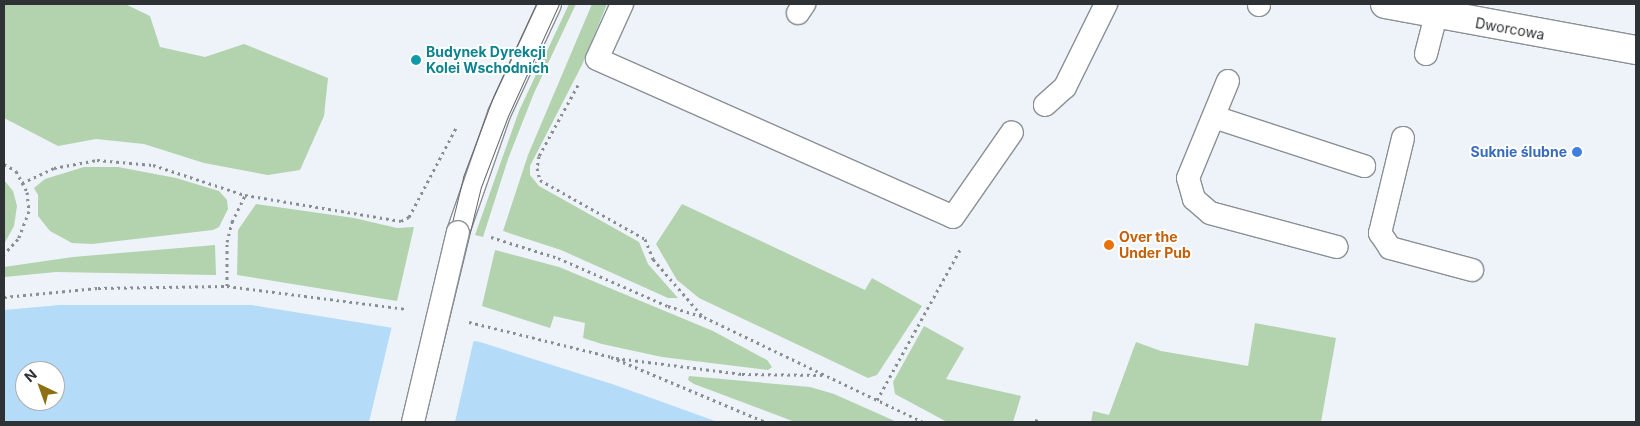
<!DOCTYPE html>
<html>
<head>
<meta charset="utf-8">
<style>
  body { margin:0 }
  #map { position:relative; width:1640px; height:426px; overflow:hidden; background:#edf3f9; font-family:Inter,sans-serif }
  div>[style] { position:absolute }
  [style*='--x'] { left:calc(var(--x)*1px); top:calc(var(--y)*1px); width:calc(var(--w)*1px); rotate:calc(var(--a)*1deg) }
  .green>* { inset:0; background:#b3d2ae }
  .water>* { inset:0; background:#b4dbf8 }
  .pier>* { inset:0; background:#edf3f9 }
  .path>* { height:3px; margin-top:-1.5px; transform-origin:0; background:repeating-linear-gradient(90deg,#898e91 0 2.5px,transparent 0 6.5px) }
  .roads { filter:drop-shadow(1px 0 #8a9095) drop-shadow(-1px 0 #8a9095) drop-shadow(0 1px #8a9095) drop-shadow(0 -1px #8a9095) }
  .service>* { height:22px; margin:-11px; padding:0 11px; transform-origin:11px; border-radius:11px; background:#fff }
  .minor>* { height:28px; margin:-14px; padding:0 14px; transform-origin:14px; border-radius:14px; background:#fff }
  .tram>* { height:1px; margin:-0.5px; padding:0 0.5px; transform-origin:0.5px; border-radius:0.5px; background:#65696c }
  .bridges { filter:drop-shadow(1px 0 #8a9095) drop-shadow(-1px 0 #8a9095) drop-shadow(0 1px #8a9095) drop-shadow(0 -1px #8a9095) }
  .service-bridge>* { height:22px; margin:-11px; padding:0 11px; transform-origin:11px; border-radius:11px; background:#fff }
  .dots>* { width:14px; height:14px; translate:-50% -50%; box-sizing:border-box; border:2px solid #fff; border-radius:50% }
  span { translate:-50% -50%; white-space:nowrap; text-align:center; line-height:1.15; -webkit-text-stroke:4px #fff; paint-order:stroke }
  .street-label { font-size:14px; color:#2f3234 }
  .culture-label { font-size:14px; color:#0d838f; font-weight:700 }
  .left { translate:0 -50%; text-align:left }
  .shop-label { font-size:14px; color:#366cbe; font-weight:700 }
  .right { translate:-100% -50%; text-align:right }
  .food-label { font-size:14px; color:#c56008; font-weight:700 }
  .frame { position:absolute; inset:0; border:5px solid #2f3234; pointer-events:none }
  .north { position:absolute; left:15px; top:361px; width:50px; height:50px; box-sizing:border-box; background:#fff; border:1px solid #acadae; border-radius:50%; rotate:318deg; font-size:14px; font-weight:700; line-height:20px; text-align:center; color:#2f3234 }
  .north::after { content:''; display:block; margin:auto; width:18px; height:22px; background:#8c7012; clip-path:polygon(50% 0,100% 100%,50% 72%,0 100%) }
</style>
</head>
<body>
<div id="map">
  <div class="green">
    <div style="clip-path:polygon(4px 4px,125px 4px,150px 16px,160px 47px,205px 57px,244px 44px,328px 78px,324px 116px,300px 170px,268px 175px,204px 163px,144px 144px,96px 139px,58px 146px,4px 118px)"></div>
    <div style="clip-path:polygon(569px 4px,576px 4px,534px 93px,508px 159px,483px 237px,475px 235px,519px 111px)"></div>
    <div style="clip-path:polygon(592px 4px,607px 4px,582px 65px,530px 166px,530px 175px,539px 186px,639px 242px,648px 264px,678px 298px,668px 298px,561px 250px,503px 231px,528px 155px)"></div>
    <div style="clip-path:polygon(84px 167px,118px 167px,176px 178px,219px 191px,227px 200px,228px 209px,219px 227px,213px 230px,92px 244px,72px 243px,50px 231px,38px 216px,38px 195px,34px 188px,45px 179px)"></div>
    <div style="clip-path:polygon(4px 180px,13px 191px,17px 206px,14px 226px,4px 244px)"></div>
    <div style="clip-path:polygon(256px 204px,354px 218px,397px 228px,414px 227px,397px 301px,237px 275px,238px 230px)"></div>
    <div style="clip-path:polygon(682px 204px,865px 290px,872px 278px,922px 306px,877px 375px,868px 378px,699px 298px,677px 280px,656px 244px)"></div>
    <div style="clip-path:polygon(215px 245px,216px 275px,56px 272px,4px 277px,4px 267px,73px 257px)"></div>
    <div style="clip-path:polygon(495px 250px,559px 267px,713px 331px,767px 360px,772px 367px,768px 370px,662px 357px,602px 344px,583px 338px,585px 323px,554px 316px,550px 328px,482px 306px)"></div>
    <div style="clip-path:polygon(1255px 323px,1336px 338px,1321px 422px,1091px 422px,1093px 411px,1109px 415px,1136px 342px,1161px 351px,1248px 366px)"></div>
    <div style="clip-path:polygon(924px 326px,964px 348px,946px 379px,1021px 396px,1013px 422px,947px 422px,895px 394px,893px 382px)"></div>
    <div style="clip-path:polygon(689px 376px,810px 387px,834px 394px,897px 422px,795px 422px,694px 384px,688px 380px)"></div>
  </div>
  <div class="water">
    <div style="clip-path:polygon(evenodd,60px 305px,251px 305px,480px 342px,615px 385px,718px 422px,4px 422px,4px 310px,60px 305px,25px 371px,55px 371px,55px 401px,25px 401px,25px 371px)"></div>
  </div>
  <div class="pier">
    <div style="clip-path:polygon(392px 326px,474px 339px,455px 422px,369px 422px)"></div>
  </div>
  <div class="path">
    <div style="--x:578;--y:85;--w:81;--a:118.8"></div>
    <div style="--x:539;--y:156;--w:12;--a:99"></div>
    <div style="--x:537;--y:168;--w:12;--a:76"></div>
    <div style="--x:540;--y:180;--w:120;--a:29.3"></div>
    <div style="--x:645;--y:239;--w:22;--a:68"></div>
    <div style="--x:653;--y:259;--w:77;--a:49.2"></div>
    <div style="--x:4;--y:164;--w:14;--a:30"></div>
    <div style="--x:16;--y:171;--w:24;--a:62"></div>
    <div style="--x:27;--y:192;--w:19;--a:84"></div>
    <div style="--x:29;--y:211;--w:30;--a:111"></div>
    <div style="--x:18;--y:239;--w:21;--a:133"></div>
    <div style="--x:22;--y:183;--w:35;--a:-25"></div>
    <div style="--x:54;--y:168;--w:44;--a:-10.5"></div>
    <div style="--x:97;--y:160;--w:56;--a:5.1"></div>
    <div style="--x:153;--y:165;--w:97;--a:18.1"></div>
    <div style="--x:245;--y:195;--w:158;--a:9.5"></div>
    <div style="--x:401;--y:221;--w:9;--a:-27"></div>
    <div style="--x:409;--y:217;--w:101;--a:-62.2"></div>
    <div style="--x:491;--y:237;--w:70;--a:17.4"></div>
    <div style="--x:558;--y:258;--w:120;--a:23.6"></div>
    <div style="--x:668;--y:306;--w:38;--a:17"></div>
    <div style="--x:704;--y:317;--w:243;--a:25.6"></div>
    <div style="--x:227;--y:286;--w:44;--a:-90"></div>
    <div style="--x:227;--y:242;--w:21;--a:-76"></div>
    <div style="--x:232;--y:222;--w:30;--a:-64"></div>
    <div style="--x:4;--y:297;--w:94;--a:-5.5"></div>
    <div style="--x:98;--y:288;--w:129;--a:-0.9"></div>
    <div style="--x:227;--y:286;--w:180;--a:7.3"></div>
    <div style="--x:469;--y:322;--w:146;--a:13.8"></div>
    <div style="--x:611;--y:357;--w:168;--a:22.8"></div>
    <div style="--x:616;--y:358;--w:127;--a:7.2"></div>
    <div style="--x:742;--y:374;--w:82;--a:0.7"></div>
    <div style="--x:877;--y:400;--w:174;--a:-61.1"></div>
    <div style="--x:1035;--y:420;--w:6;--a:18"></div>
  </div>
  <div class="roads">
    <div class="service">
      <div style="--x:622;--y:4;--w:60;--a:114.4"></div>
      <div style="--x:597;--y:59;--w:389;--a:23.9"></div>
      <div style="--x:953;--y:217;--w:103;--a:-55.2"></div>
      <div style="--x:1259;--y:5;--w:1;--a:-90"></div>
      <div style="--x:798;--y:13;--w:11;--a:-56"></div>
      <div style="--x:1426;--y:54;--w:40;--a:-75.6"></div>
      <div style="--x:1228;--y:81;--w:105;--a:112.4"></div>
      <div style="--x:1188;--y:178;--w:22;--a:74"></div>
      <div style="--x:1194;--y:199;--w:21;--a:41"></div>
      <div style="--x:1210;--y:213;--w:131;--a:15"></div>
      <div style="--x:1045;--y:105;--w:27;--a:-42"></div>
      <div style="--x:1065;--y:87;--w:93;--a:-63.7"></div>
      <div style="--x:1214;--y:117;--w:158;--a:18.1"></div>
      <div style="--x:1403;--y:138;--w:98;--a:103.6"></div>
      <div style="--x:1380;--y:233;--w:18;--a:56"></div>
      <div style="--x:1390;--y:248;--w:85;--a:15"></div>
      <div style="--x:458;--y:232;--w:125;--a:-70.8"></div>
      <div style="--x:499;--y:114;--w:121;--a:-65.1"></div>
    </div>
    <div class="minor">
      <div style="--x:1385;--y:4;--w:255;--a:10.4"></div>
    </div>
  </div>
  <div class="tram">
    <div style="--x:403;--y:422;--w:252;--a:-76.2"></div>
    <div style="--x:463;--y:177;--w:85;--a:-69.4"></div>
    <div style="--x:493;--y:97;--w:102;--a:-65.2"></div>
    <div style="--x:424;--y:422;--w:242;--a:-76.4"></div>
    <div style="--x:481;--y:187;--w:76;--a:-69.2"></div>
    <div style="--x:508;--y:116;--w:123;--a:-65.5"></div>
  </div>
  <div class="bridges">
    <div class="service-bridge">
      <div style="--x:413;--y:422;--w:195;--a:-76.7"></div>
    </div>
  </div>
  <div class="dots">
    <div style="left:416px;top:60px;background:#0f9aa8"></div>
    <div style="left:1577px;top:152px;background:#3f7fe0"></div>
    <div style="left:1109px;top:245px;background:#e8710a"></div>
  </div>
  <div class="street-label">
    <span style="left:1510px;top:29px;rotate:10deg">Dworcowa</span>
  </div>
  <div class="culture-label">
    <span class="left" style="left:426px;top:60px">Budynek Dyrekcji<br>Kolei Wschodnich</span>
  </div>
  <div class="shop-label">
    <span class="right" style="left:1567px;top:152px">Suknie ślubne</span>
  </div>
  <div class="food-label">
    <span class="left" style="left:1119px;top:245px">Over the<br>Under Pub</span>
  </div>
  <div class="frame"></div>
  <div class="north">N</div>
</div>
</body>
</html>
